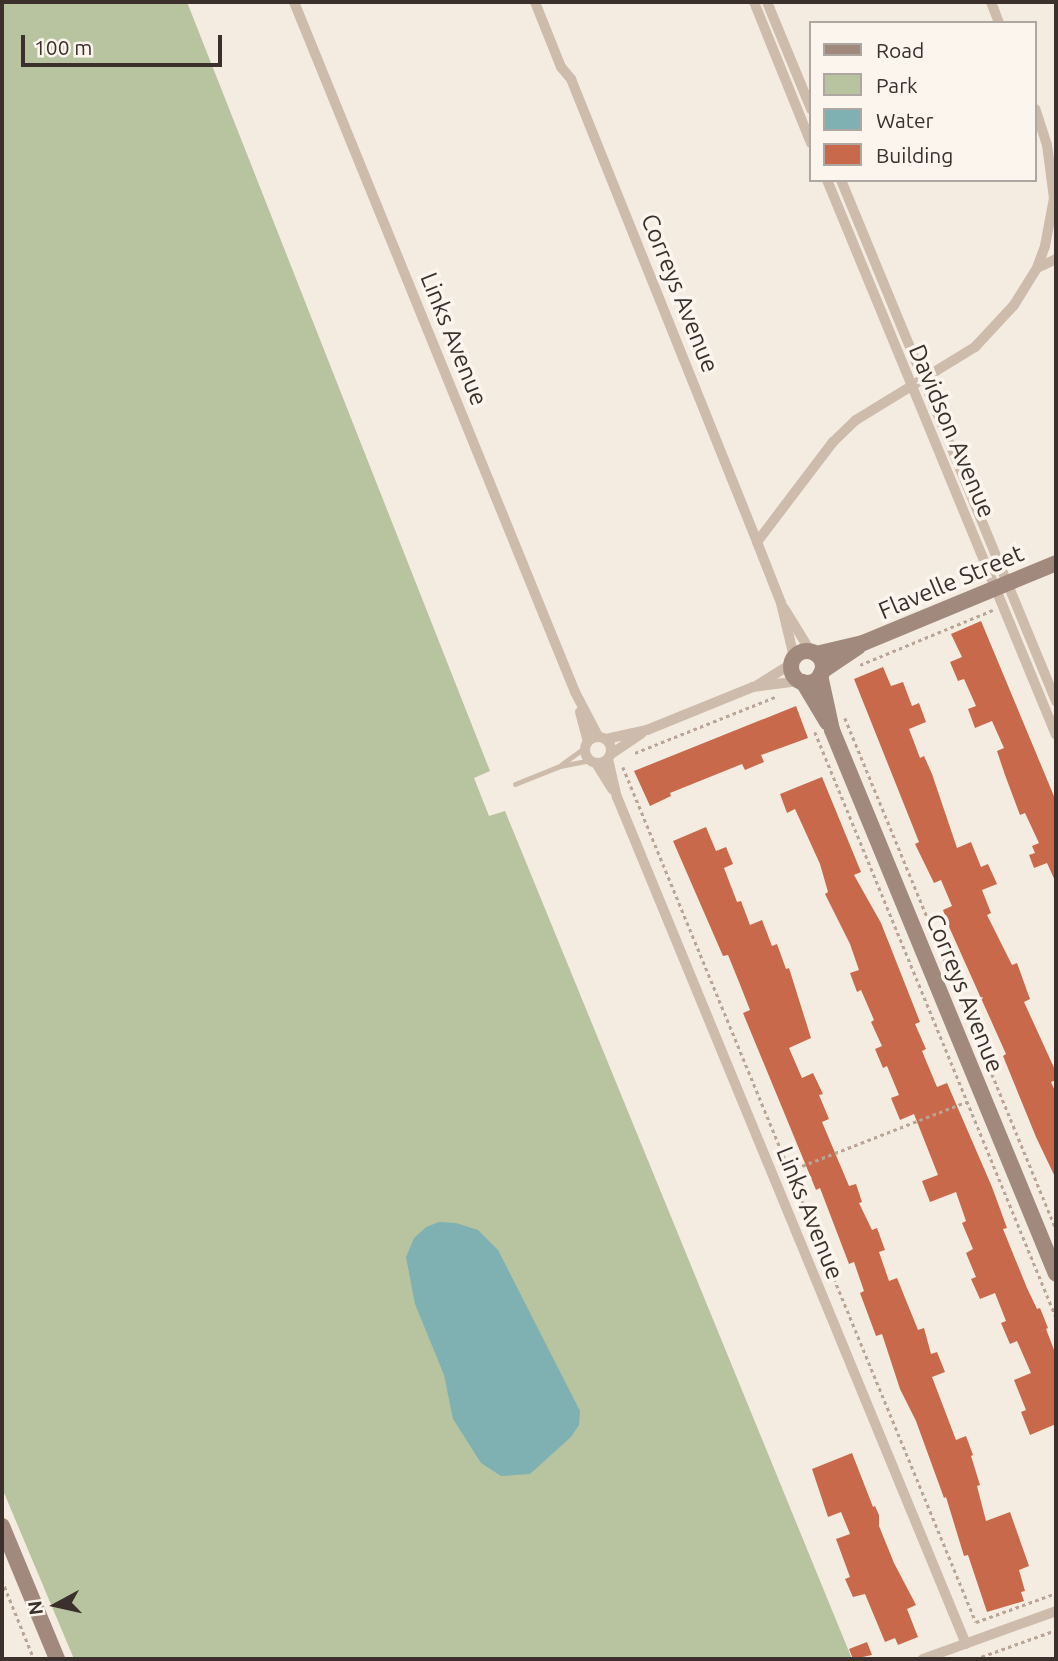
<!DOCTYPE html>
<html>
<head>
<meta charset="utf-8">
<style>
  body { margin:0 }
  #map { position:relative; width:1058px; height:1661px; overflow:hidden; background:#f4ebe1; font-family:Ubuntu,sans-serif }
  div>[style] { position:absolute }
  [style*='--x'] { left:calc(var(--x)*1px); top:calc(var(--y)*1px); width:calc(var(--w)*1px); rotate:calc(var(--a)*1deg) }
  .green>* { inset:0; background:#b8c4a0 }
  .water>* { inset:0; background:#7fb0b2 }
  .building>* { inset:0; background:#c8694b }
  .path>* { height:2.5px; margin-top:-1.25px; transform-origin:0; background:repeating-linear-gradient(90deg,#b9a596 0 3.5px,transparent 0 7px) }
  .lane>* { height:5px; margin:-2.5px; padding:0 2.5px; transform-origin:2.5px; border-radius:2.5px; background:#cdbbac }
  .street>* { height:10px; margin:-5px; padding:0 5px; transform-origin:5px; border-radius:5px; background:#cdbbac }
  .street>.ring { margin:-5px; padding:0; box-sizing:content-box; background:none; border:10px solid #cdbbac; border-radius:50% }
  .secondary>* { height:16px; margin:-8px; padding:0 8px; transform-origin:8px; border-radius:8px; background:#a18a7d }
  .secondary>.ring { margin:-8px; padding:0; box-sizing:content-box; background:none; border:16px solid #a18a7d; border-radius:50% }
  span { translate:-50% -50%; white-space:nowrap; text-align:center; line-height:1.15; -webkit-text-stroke:7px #fbf5ee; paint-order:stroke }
  .street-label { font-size:24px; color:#3b302b }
  .frame { position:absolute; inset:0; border:4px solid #3b302b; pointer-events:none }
  .legend { position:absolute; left:809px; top:21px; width:228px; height:161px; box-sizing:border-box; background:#fbf5ee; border:2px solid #aea6a0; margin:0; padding:9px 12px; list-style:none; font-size:21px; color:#3b302b }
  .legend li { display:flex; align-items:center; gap:14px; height:35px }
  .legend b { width:35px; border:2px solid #aea6a0 }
  .north { position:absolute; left:21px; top:1570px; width:70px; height:70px; -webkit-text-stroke:5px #fbf5ee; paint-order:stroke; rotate:262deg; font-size:19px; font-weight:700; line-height:28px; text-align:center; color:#3b302b }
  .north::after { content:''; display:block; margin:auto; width:24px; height:32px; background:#3b302b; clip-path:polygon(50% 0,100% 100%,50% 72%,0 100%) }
  .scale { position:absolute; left:21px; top:35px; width:201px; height:32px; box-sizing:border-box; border:4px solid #3b302b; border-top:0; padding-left:9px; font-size:21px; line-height:24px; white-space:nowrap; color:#3b302b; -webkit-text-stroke:5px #fbf5ee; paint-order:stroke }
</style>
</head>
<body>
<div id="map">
  <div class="green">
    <div style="clip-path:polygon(2px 2px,187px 2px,490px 771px,474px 778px,489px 816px,505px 811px,852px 1659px,74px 1659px,2px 1488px)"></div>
  </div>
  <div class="water">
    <div style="clip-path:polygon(439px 1222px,456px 1223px,478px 1230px,498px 1250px,580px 1411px,579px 1425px,571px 1437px,530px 1474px,501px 1476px,481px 1463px,453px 1419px,444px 1375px,415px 1304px,406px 1257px,414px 1238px,426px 1227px)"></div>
  </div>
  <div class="building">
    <div style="clip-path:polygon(981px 621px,1056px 801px,1056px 883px,1047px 863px,1034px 868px,1029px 855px,1035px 853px,1032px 846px,1039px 843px,1025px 813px,1020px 815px,1005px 775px,997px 751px,1004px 748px,992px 721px,975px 728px,968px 709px,976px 706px,964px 679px,958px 681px,950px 662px,962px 657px,951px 634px)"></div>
    <div style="clip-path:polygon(883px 667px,891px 686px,903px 682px,912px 706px,919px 703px,926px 722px,909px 729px,920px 758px,924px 756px,932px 774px,957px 848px,971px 842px,981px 867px,988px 864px,997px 884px,982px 890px,991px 913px,987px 915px,1012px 965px,1017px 963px,1030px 999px,1024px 1002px,1056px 1072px,1056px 1080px,1051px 1082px,1056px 1093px,1056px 1179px,1036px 1137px,1003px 1056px,1006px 1054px,950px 929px,943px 910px,952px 906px,941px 880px,934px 883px,915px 844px,919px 842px,854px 679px)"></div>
    <div style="clip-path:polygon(796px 706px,808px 738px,761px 755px,764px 762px,745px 770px,742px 764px,670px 793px,671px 796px,650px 806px,634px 771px)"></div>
    <div style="clip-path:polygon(822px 777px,861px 872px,854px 875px,881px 923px,920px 1022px,915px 1024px,926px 1049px,922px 1051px,937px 1087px,947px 1083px,992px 1187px,1007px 1228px,1003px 1229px,1027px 1288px,1037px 1309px,1040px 1308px,1048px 1328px,1046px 1329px,1056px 1355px,1056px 1424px,1030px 1435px,1021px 1412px,1026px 1410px,1014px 1380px,1031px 1373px,1017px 1341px,1010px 1344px,1001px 1323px,1006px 1321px,995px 1293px,980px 1299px,971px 1279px,976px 1277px,966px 1253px,973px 1249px,962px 1223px,966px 1221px,956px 1192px,930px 1202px,922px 1181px,938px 1175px,914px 1114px,900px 1120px,891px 1098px,899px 1095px,887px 1066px,883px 1068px,875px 1049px,882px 1046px,871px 1022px,874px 1020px,861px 990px,857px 992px,850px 973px,859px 970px,850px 944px,825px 894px,828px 892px,820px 864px,795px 809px,787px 813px,780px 794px)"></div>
    <div style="clip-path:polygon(706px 827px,716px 851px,726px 847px,733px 864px,724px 868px,737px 902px,741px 901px,750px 925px,762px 920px,772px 946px,777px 944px,786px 969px,789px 968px,811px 1038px,789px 1048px,802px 1078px,813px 1073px,823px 1094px,819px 1095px,829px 1119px,822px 1122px,849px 1186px,856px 1184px,862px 1202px,859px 1203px,872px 1230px,877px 1228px,885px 1250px,879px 1252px,889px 1281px,897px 1278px,918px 1330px,924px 1328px,931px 1354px,937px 1352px,945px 1372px,932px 1377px,956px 1440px,966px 1436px,973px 1455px,971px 1456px,980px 1485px,977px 1486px,986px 1521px,1010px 1512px,1029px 1566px,1019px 1570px,1025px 1591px,1021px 1592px,1024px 1601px,987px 1612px,968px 1555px,964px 1556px,946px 1497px,944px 1498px,916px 1421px,900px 1389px,882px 1334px,876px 1336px,860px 1293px,864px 1291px,854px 1262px,849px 1264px,820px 1188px,816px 1190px,743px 1013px,750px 1010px,739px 982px,728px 955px,723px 956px,673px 841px)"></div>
    <div style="clip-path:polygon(852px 1453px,873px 1507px,875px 1506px,879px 1515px,879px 1526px,894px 1563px,916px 1605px,907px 1609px,918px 1637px,898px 1645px,895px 1638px,885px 1642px,865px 1594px,853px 1597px,845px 1579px,850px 1577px,836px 1539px,850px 1534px,841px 1512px,828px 1517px,812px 1469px)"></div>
    <div style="clip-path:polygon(867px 1642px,872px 1655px,853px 1659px,849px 1649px)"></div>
  </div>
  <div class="path">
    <div style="--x:860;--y:665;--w:144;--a:-22.5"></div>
    <div style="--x:845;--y:718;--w:553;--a:67.56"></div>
    <div style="--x:815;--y:732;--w:633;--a:67.61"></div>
    <div style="--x:635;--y:753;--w:151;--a:-21.8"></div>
    <div style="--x:623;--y:767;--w:925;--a:67.57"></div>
    <div style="--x:976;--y:1622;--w:85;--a:-19.9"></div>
    <div style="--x:789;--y:1171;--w:190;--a:-21.3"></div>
    <div style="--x:2;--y:1580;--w:85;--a:67.9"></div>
    <div style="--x:975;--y:1659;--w:86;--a:-19.7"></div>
  </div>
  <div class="lane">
    <div style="--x:562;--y:764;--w:29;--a:-36"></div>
    <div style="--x:515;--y:784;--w:48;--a:-21.8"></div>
    <div style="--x:560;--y:766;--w:31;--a:-11"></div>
  </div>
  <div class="street">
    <div style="--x:294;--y:2;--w:745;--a:67.84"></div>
    <div style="--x:575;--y:692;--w:50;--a:62.4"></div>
    <div style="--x:535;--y:2;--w:70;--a:68.2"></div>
    <div style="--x:561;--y:67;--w:16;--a:50"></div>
    <div style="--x:571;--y:79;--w:499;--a:68.1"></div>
    <div style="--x:757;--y:542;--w:66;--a:68.5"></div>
    <div style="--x:781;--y:603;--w:56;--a:76.5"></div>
    <div style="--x:754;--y:2;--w:152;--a:68"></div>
    <div style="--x:767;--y:2;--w:116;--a:67.6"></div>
    <div style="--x:991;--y:2;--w:22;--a:69"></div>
    <div style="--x:827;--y:180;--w:600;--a:67.58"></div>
    <div style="--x:841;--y:180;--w:564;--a:67.58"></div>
    <div style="--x:1037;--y:268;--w:21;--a:-25"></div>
    <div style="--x:757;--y:542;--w:126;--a:-52.8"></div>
    <div style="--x:833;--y:442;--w:32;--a:-44"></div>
    <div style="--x:856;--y:420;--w:140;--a:-31.5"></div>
    <div style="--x:975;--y:347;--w:57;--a:-47.1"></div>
    <div style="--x:1014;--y:305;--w:44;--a:-58.1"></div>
    <div style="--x:1037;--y:268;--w:23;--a:-70"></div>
    <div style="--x:1045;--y:246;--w:49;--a:-79.4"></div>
    <div style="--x:1054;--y:198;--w:53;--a:-97.5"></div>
    <div style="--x:1047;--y:145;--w:38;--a:-108"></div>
    <div style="--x:784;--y:608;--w:52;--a:58.5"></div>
    <div style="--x:756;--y:686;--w:41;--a:-32.2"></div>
    <div style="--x:580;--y:712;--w:30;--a:75"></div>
    <div class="ring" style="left:585px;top:737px;width:16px;height:16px"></div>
    <div style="--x:606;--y:739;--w:42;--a:-12.4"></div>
    <div style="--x:647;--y:730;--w:114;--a:-22.1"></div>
    <div style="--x:753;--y:687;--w:46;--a:-7.4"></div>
    <div style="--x:611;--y:754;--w:37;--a:-34"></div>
    <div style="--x:608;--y:759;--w:39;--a:77"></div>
    <div style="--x:617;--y:797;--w:916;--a:67.61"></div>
    <div style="--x:596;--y:763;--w:31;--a:58"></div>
    <div style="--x:923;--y:1659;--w:141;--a:-19.8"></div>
  </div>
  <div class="secondary">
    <div class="ring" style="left:791px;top:651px;width:16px;height:16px"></div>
    <div style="--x:816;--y:654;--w:48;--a:-13.2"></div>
    <div style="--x:863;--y:643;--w:209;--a:-22.5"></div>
    <div style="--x:822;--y:671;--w:43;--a:-33.7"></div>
    <div style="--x:820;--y:675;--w:56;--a:77.7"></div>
    <div style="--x:832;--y:730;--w:588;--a:67.62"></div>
    <div style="--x:803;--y:682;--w:47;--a:59"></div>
    <div style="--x:2;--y:1526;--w:144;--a:67.5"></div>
  </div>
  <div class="street-label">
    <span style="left:680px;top:293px;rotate:68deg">Correys Avenue</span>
    <span style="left:454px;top:339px;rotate:68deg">Links Avenue</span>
    <span style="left:952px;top:431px;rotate:67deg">Davidson Avenue</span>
    <span style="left:951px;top:582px;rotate:-23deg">Flavelle Street</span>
    <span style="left:965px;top:993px;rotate:68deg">Correys Avenue</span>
    <span style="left:810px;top:1213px;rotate:68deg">Links Avenue</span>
  </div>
  <div class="frame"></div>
  <ul class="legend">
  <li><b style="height:9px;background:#a18a7d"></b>Road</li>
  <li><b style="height:19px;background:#b8c4a0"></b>Park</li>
  <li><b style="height:19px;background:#7fb0b2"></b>Water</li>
  <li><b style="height:19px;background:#c8694b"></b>Building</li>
  </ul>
  <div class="north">N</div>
  <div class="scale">100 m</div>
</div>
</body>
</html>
